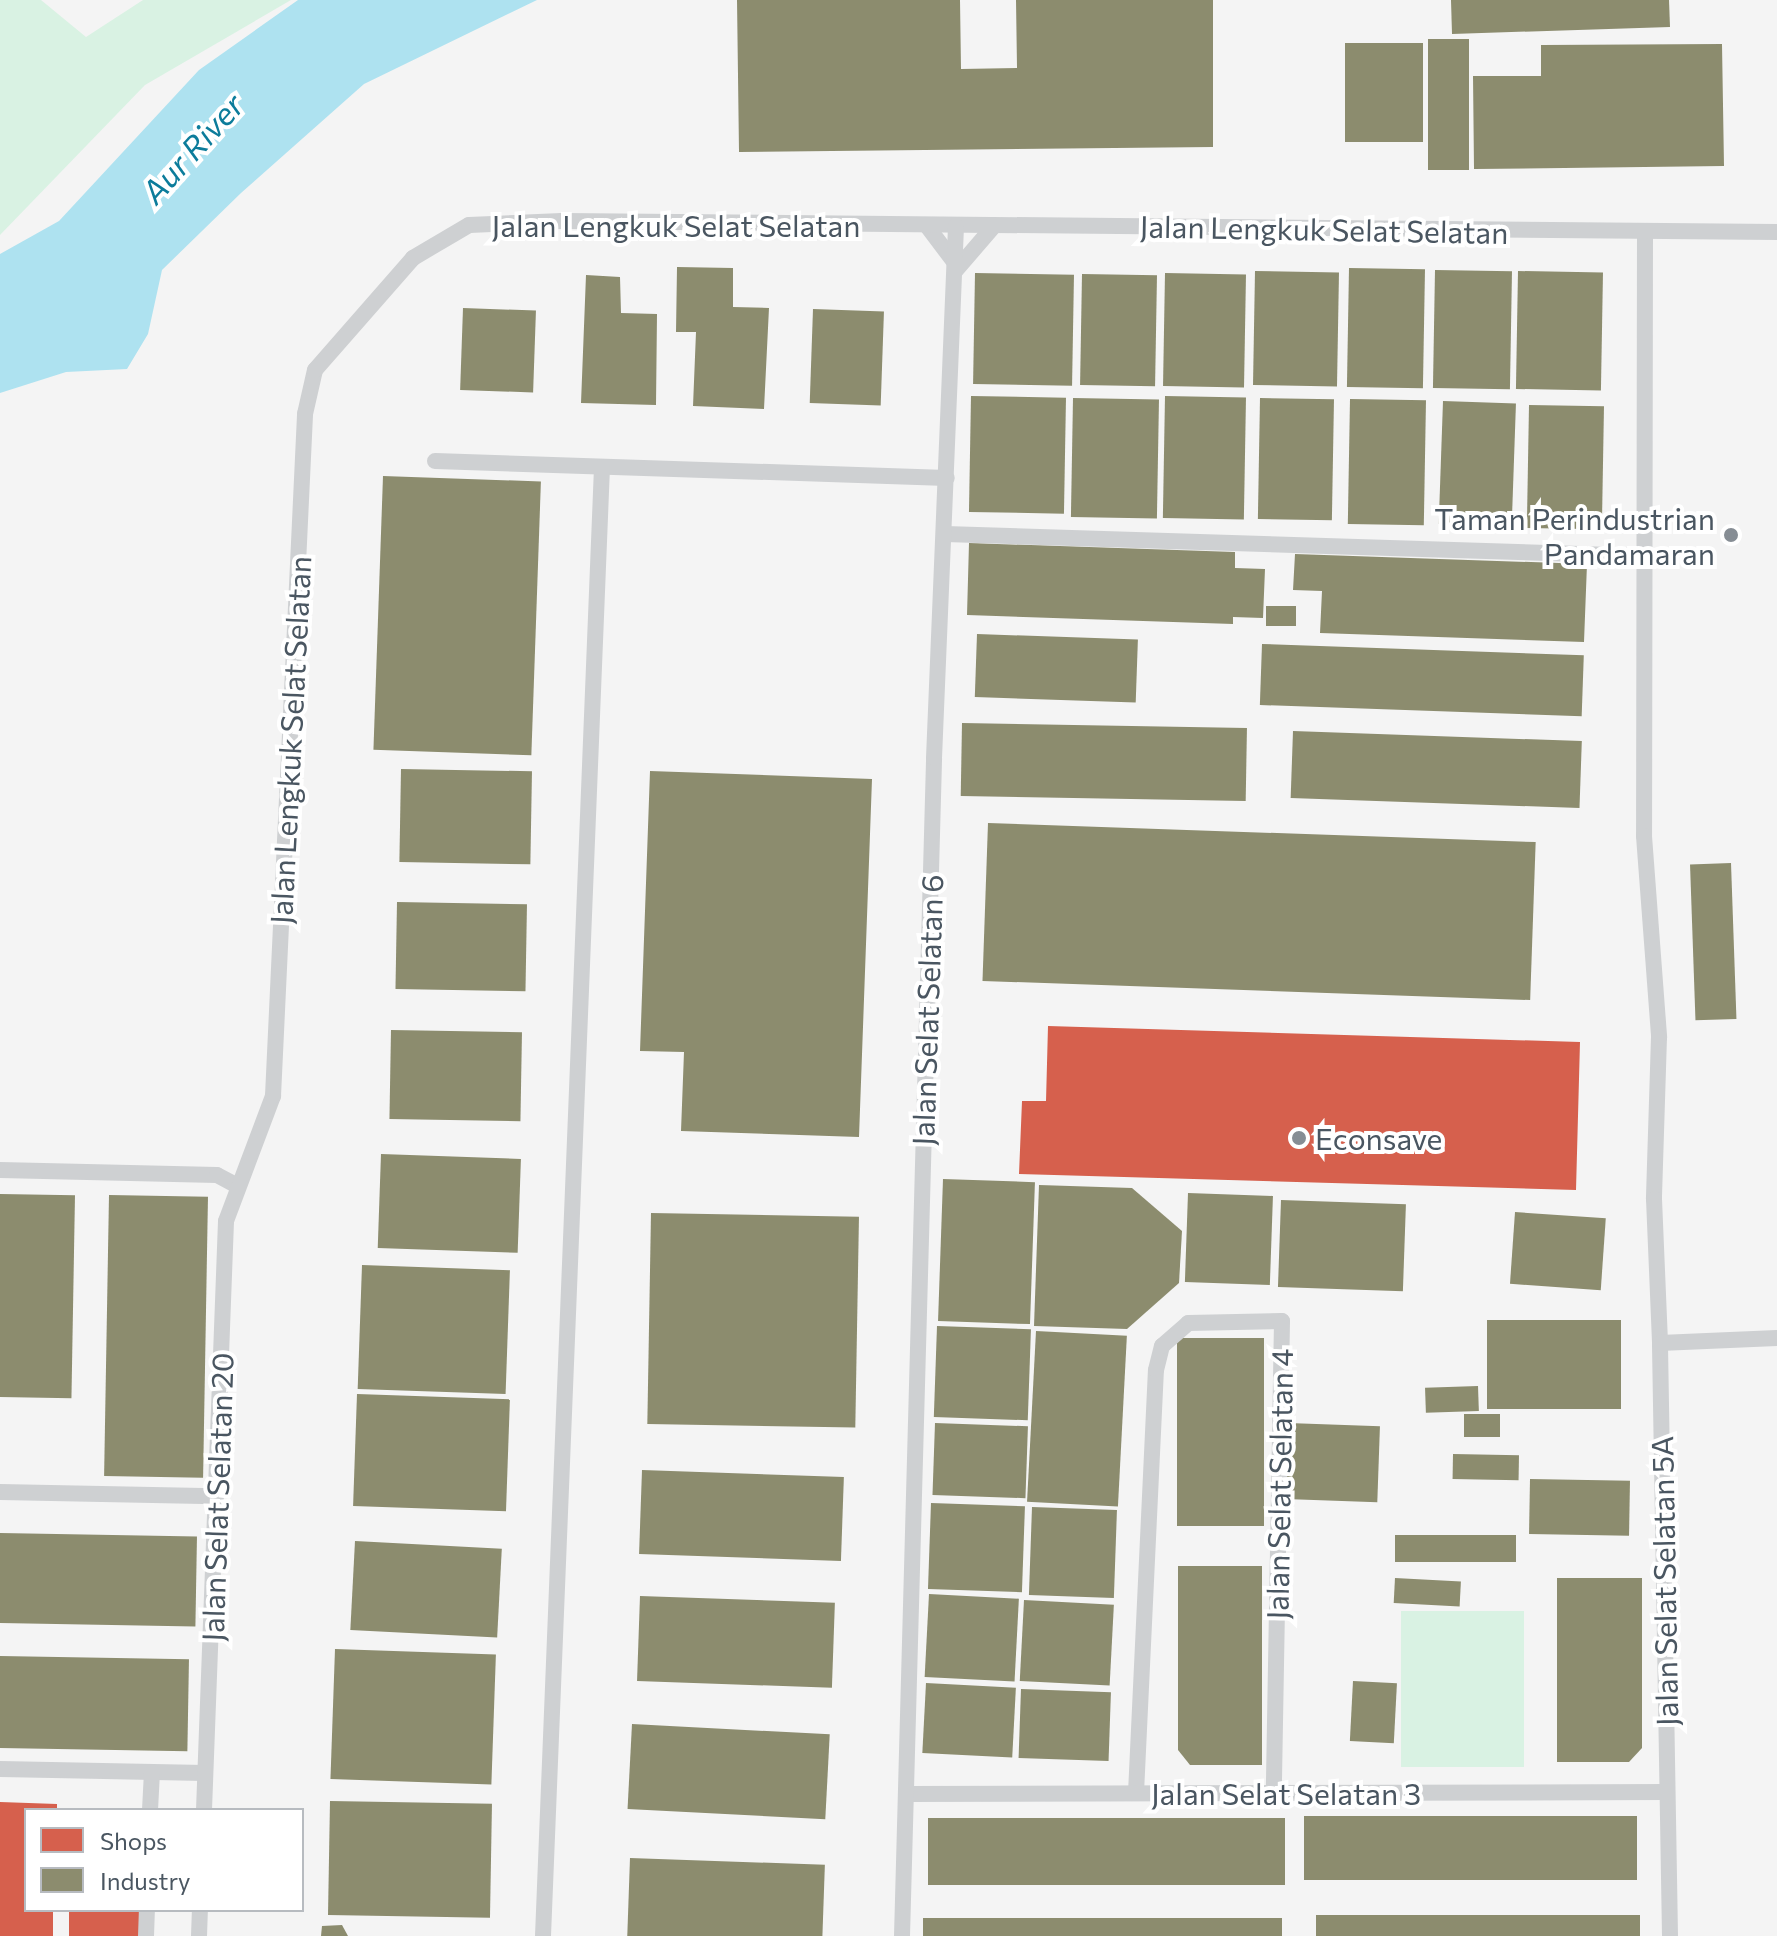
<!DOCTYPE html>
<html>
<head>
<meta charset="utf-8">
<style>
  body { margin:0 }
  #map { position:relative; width:1777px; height:1936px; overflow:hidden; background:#f4f4f4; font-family:Commissioner,sans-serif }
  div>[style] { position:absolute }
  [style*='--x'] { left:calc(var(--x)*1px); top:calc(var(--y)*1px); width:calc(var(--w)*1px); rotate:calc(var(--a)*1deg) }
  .green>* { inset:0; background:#d9f2e3; transform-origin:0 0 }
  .water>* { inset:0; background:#aee2f0 }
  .shops>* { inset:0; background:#d6604d; transform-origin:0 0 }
  .industry>* { inset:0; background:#8c8c6e; transform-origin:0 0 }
  .minor>* { height:16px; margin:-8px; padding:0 8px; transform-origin:8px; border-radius:8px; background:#ced0d2 }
  .dots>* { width:22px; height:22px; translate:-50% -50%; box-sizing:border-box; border:4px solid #fff; border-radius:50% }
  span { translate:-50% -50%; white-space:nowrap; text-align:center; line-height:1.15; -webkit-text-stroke:8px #fff; paint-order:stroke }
  .street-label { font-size:30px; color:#4a5661 }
  .poi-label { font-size:30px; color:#4a5661 }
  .right { translate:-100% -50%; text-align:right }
  .left { translate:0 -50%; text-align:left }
  .water-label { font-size:32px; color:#0c7c9b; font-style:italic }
  .legend { position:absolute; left:24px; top:1808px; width:280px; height:104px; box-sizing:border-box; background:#fff; border:2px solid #b7bbc0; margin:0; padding:10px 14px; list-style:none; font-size:24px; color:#4a5661 }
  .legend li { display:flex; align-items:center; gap:16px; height:40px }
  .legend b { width:40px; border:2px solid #b7bbc0 }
</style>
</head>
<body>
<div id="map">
  <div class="green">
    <div style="clip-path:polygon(0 0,41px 0,86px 37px,143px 0,291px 0,145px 85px,0 235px)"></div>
    <div style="left:1401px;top:1611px;width:123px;height:156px"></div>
  </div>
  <div class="water">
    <div style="clip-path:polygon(298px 0,537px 0,364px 84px,241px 193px,162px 270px,148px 334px,127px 369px,66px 372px,0 393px,0 254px,59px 221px,199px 70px)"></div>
  </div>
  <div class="shops">
    <div style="clip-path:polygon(1048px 1026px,1580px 1042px,1576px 1190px,1019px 1174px,1022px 1101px,1046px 1101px)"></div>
    <div style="clip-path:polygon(0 1802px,57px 1804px,57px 1810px,26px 1810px,26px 1910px,53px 1910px,53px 1936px,0 1936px)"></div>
    <div style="left:69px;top:1910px;width:75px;height:26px"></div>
  </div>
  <div class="industry">
    <div style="clip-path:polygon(737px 0,960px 0,961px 69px,1017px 68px,1016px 0,1213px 0,1213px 147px,739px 152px)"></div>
    <div style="clip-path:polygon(1451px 0,1669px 0,1670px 27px,1452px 34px)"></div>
    <div style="left:1428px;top:39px;width:41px;height:131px"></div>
    <div style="left:1345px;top:43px;width:78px;height:99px"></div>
    <div style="clip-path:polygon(1722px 44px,1724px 166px,1474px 169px,1473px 76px,1541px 76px,1541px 45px)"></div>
    <div style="clip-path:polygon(677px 267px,733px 268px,733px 307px,769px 308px,764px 409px,693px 406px,696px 332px,676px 332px)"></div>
    <div style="left:1349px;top:268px;width:76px;height:119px;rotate:1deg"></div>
    <div style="left:1435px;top:270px;width:77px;height:118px;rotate:1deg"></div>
    <div style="left:1255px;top:271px;width:84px;height:114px;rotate:1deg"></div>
    <div style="left:1518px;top:271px;width:85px;height:118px;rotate:1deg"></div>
    <div style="left:975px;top:273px;width:99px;height:111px;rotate:1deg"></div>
    <div style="left:1165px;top:273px;width:81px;height:113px;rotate:1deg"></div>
    <div style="left:1082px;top:274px;width:75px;height:111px;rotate:1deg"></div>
    <div style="clip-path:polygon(586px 275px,620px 277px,621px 313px,657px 314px,656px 405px,581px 403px)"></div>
    <div style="left:463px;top:308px;width:73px;height:82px;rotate:2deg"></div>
    <div style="left:813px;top:309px;width:71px;height:94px;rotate:2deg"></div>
    <div style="left:971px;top:396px;width:95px;height:116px;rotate:1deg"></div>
    <div style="left:1165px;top:396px;width:81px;height:122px;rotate:1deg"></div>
    <div style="left:1073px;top:398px;width:86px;height:119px;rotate:1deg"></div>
    <div style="left:1260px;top:398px;width:74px;height:121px;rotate:1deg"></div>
    <div style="left:1350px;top:399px;width:76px;height:125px;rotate:1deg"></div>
    <div style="left:1443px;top:401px;width:73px;height:123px;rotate:2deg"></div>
    <div style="left:1529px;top:405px;width:75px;height:123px;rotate:1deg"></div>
    <div style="left:383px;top:476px;width:158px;height:274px;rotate:2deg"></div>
    <div style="clip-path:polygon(969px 543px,1235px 552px,1235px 568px,1265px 569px,1263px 618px,1233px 617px,1233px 624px,967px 615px)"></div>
    <div style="clip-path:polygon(1295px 554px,1587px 564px,1584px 642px,1320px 633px,1322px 591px,1293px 590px)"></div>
    <div style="left:1266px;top:606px;width:30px;height:20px"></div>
    <div style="left:977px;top:634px;width:161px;height:63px;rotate:2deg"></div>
    <div style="left:1262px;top:644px;width:322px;height:61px;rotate:2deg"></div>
    <div style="left:962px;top:723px;width:285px;height:73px;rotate:1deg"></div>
    <div style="left:1293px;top:731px;width:289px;height:67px;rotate:2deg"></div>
    <div style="left:401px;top:769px;width:131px;height:93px;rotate:1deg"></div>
    <div style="clip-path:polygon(650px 771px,872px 779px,859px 1137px,681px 1131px,684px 1052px,640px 1051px)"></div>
    <div style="left:988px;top:823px;width:548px;height:158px;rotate:2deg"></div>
    <div style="left:1731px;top:863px;width:156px;height:41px;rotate:88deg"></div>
    <div style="left:397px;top:902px;width:130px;height:87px;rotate:1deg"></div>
    <div style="left:391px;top:1030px;width:131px;height:89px;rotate:1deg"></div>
    <div style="left:381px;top:1154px;width:140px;height:94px;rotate:2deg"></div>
    <div style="left:943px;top:1179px;width:92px;height:142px;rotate:2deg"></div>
    <div style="clip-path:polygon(1039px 1185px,1132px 1188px,1182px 1231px,1179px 1283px,1127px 1329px,1034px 1326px)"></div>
    <div style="left:1188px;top:1193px;width:85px;height:89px;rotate:2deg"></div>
    <div style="left:0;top:1194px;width:75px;height:203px;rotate:1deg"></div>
    <div style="left:109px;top:1195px;width:99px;height:281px;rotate:1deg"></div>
    <div style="left:1281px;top:1200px;width:125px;height:87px;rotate:2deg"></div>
    <div style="left:1515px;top:1212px;width:91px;height:72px;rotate:4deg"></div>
    <div style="left:651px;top:1213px;width:208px;height:211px;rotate:1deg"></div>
    <div style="left:362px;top:1265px;width:148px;height:124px;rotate:2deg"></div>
    <div style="left:1487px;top:1320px;width:134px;height:89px"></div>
    <div style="left:937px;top:1326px;width:94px;height:91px;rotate:2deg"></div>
    <div style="left:1036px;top:1331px;width:91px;height:171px;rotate:3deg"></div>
    <div style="left:1177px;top:1338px;width:87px;height:188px"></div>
    <div style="left:1478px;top:1386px;width:25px;height:53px;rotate:88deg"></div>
    <div style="left:357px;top:1394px;width:153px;height:112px;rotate:2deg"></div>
    <div style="left:1464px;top:1414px;width:36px;height:23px"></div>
    <div style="left:935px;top:1423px;width:93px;height:72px;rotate:2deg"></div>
    <div style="left:1288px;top:1423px;width:92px;height:76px;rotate:2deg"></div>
    <div style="left:1453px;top:1454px;width:66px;height:25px;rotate:1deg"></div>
    <div style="left:642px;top:1470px;width:202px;height:84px;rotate:2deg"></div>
    <div style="left:1530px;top:1479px;width:100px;height:55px;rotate:1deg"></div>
    <div style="left:931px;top:1503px;width:94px;height:86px;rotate:2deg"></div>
    <div style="left:1032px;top:1507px;width:85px;height:88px;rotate:2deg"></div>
    <div style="left:0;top:1533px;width:197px;height:90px;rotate:1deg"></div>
    <div style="left:1516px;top:1535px;width:27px;height:121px;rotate:90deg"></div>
    <div style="left:355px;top:1541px;width:147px;height:89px;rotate:3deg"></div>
    <div style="clip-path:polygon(1178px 1566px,1262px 1566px,1262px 1765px,1190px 1765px,1178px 1750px)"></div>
    <div style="left:1395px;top:1578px;width:66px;height:25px;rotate:3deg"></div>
    <div style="clip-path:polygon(1557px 1578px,1642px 1578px,1642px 1748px,1629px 1762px,1557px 1762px)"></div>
    <div style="left:929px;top:1594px;width:90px;height:83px;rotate:3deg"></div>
    <div style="left:640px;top:1596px;width:195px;height:85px;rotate:2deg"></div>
    <div style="left:1024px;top:1600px;width:90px;height:81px;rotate:3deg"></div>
    <div style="left:335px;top:1649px;width:161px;height:130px;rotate:2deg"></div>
    <div style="left:0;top:1656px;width:189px;height:92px;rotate:1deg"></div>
    <div style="left:1353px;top:1681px;width:44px;height:60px;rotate:3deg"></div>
    <div style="left:926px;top:1683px;width:90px;height:70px;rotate:3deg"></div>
    <div style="left:1021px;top:1689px;width:90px;height:69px;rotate:2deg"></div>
    <div style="left:632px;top:1724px;width:198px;height:85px;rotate:3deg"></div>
    <div style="left:330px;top:1801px;width:162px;height:114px;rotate:1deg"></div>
    <div style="left:1304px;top:1816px;width:333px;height:64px"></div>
    <div style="left:928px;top:1818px;width:357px;height:67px"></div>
    <div style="left:630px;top:1858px;width:195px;height:78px;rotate:2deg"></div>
    <div style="left:1316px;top:1915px;width:324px;height:21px"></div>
    <div style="left:923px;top:1918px;width:359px;height:18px"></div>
    <div style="clip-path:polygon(342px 1925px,348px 1936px,321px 1936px,322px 1926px)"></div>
  </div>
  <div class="minor">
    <div style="--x:927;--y:226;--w:46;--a:52.9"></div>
    <div style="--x:1645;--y:232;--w:604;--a:90.09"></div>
    <div style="--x:1644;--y:836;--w:202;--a:85.7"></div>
    <div style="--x:1659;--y:1037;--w:162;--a:91.8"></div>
    <div style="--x:1654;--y:1199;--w:144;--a:87.6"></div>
    <div style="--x:956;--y:270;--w:58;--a:-49.2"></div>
    <div style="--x:435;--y:461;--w:512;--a:1.9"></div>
    <div style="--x:945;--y:534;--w:699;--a:1.8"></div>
    <div style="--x:0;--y:1170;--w:217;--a:1.3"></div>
    <div style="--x:217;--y:1175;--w:21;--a:28"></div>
    <div style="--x:0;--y:1492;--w:216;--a:1.1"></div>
    <div style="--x:0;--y:1769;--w:205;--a:1.1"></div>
    <div style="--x:1136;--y:1793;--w:423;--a:-87.3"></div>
    <div style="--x:1156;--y:1370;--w:25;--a:-76"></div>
    <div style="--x:1162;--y:1346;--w:35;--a:-41"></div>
    <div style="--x:1188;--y:1323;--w:94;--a:-1.2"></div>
    <div style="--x:1282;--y:1321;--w:472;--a:91"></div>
    <div style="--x:906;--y:1794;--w:761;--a:-0.15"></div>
    <div style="--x:150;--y:1810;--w:36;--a:-87"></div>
    <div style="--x:204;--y:1810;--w:589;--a:-87.86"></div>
    <div style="--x:226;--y:1221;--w:134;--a:-69.4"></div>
    <div style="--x:273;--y:1096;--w:683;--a:-87.31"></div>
    <div style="--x:305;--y:414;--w:45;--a:-77.2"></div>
    <div style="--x:315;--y:370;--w:149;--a:-48.8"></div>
    <div style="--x:413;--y:258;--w:65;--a:-30.5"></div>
    <div style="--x:469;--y:225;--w:93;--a:-2.5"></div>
    <div style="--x:562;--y:221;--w:1215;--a:0.52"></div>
    <div style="--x:146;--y:1936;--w:26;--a:-88"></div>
    <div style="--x:199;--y:1936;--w:26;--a:-88"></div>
    <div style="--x:543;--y:1936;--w:1470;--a:-87.7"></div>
    <div style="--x:902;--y:1936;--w:1178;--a:-88.44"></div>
    <div style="--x:934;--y:758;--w:532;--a:-87.63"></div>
    <div style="--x:1670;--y:1936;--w:593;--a:-90.97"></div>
    <div style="--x:1660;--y:1343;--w:117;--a:-2.4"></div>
  </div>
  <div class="dots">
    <div style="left:1731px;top:535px;background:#868d94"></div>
    <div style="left:1299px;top:1138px;background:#868d94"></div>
  </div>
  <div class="street-label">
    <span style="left:676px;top:225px">Jalan Lengkuk Selat Selatan</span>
    <span style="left:1324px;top:229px;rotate:1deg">Jalan Lengkuk Selat Selatan</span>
    <span style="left:290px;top:740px;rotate:-87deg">Jalan Lengkuk Selat Selatan</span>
    <span style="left:927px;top:1010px;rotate:-88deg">Jalan Selat Selatan 6</span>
    <span style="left:1279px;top:1484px;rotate:-89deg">Jalan Selat Selatan 4</span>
    <span style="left:217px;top:1497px;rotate:-88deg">Jalan Selat Selatan 20</span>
    <span style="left:1664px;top:1581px;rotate:-91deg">Jalan Selat Selatan 5A</span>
    <span style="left:1286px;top:1793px">Jalan Selat Selatan 3</span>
  </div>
  <div class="poi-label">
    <span class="right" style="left:1715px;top:535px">Taman Perindustrian<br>Pandamaran</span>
    <span class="left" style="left:1315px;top:1138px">Econsave</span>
  </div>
  <div class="water-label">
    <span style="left:192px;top:148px;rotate:-48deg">Aur River</span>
  </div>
  <ul class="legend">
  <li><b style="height:22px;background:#d6604d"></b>Shops</li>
  <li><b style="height:22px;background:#8c8c6e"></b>Industry</li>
  </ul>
</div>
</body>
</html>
